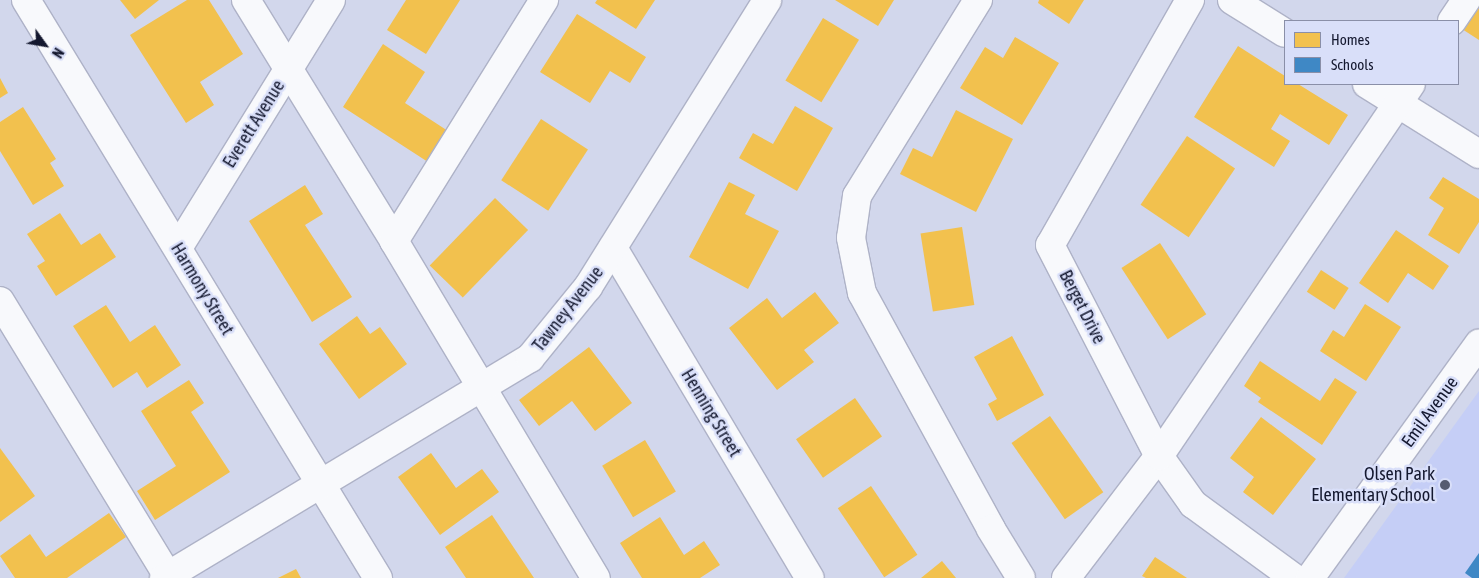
<!DOCTYPE html>
<html>
<head>
<meta charset="utf-8">
<style>
  body { margin:0 }
  #map { position:relative; width:1479px; height:578px; overflow:hidden; background:#d2d7ec; font-family:"Asap Condensed",sans-serif }
  div>[style] { position:absolute }
  [style*='--x'] { left:calc(var(--x)*1px); top:calc(var(--y)*1px); width:calc(var(--w)*1px); rotate:calc(var(--a)*1deg) }
  .built>* { inset:0; background:#c5cef6 }
  .homes>* { inset:0; background:#f2c14e; transform-origin:0 0 }
  .schools>* { inset:0; background:#3f88c5 }
  .roads { filter:drop-shadow(1px 0 #aeb2c7) drop-shadow(-1px 0 #aeb2c7) drop-shadow(0 1px #aeb2c7) drop-shadow(0 -1px #aeb2c7) }
  .minor>* { height:28px; margin:-14px; padding:0 14px; transform-origin:14px; border-radius:14px; background:#f8f9fc }
  .dots>* { width:14px; height:14px; translate:-50% -50%; box-sizing:border-box; border:2px solid #d9dff9; border-radius:50% }
  span { translate:-50% -50%; white-space:nowrap; text-align:center; line-height:1.15; -webkit-text-stroke:5px #d9dff9; paint-order:stroke }
  .street-label { font-size:18px; color:#14182f }
  .poi-label { font-size:18px; color:#14182f }
  .right { translate:-100% -50%; text-align:right }
  .legend { position:absolute; left:1284px; top:20px; width:175px; height:65px; box-sizing:border-box; background:#d9dff9; border:1px solid #8a8fa8; margin:0; padding:6px 9px; list-style:none; font-size:15px; color:#14182f }
  .legend li { display:flex; align-items:center; gap:10px; height:25px }
  .legend b { width:25px; border:1px solid #8a8fa8 }
  .north { position:absolute; left:20px; top:20px; width:50px; height:50px; -webkit-text-stroke:4px #d9dff9; paint-order:stroke; rotate:122deg; font-size:14px; font-weight:700; line-height:20px; text-align:center; color:#14182f }
  .north::after { content:''; display:block; margin:auto; width:18px; height:22px; background:#14182f; clip-path:polygon(50% 0,100% 100%,50% 72%,0 100%) }
</style>
</head>
<body>
<div id="map">
  <div class="built">
    <div style="clip-path:polygon(1479px 391px,1479px 578px,1344px 578px)"></div>
  </div>
  <div class="homes">
    <div style="clip-path:polygon(120px 0,159px 0,135px 19px)"></div>
    <div style="clip-path:polygon(187px 0,209px 0,243px 54px,200px 82px,214px 105px,186px 123px,130px 35px)"></div>
    <div style="clip-path:polygon(406px 0,460px 0,426px 54px,387px 30px)"></div>
    <div style="clip-path:polygon(597px 0,655px 0,636px 29px,595px 3px)"></div>
    <div style="clip-path:polygon(835px 0,894px 0,878px 26px)"></div>
    <div style="clip-path:polygon(1039px 0,1084px 0,1069px 24px,1038px 3px)"></div>
    <div style="clip-path:polygon(1479px 2px,1479px 40px,1462px 29px)"></div>
    <div style="clip-path:polygon(577px 14px,646px 57px,630px 83px,610px 71px,590px 103px,540px 72px)"></div>
    <div style="left:823px;top:18px;width:42px;height:73px;rotate:31deg"></div>
    <div style="clip-path:polygon(1015px 37px,1059px 63px,1022px 125px,960px 88px,985px 47px,1003px 58px)"></div>
    <div style="clip-path:polygon(383px 44px,425px 72px,405px 103px,448px 131px,428px 162px,343px 107px)"></div>
    <div style="clip-path:polygon(1238px 46px,1285px 76px,1285px 84px,1298px 84px,1348px 115px,1329px 145px,1280px 114px,1271px 129px,1290px 141px,1274px 167px,1194px 117px)"></div>
    <div style="clip-path:polygon(0 78px,8px 93px,0 98px)"></div>
    <div style="clip-path:polygon(795px 106px,833px 128px,797px 191px,739px 158px,753px 133px,773px 144px)"></div>
    <div style="clip-path:polygon(23px 107px,56px 159px,50px 163px,64px 186px,33px 205px,0 151px,0 122px)"></div>
    <div style="clip-path:polygon(956px 110px,1013px 139px,976px 212px,900px 174px,913px 148px,932px 157px)"></div>
    <div style="left:541px;top:119px;width:56px;height:73px;rotate:33deg"></div>
    <div style="left:1187px;top:136px;width:58px;height:83px;rotate:34deg"></div>
    <div style="clip-path:polygon(1443px 177px,1479px 199px,1479px 222px,1459px 254px,1428px 235px,1444px 208px,1429px 198px)"></div>
    <div style="clip-path:polygon(729px 182px,755px 195px,745px 214px,779px 231px,748px 289px,689px 257px)"></div>
    <div style="clip-path:polygon(305px 185px,323px 214px,305px 225px,352px 297px,312px 322px,249px 221px)"></div>
    <div style="left:495px;top:198px;width:46px;height:94px;rotate:44deg"></div>
    <div style="clip-path:polygon(60px 213px,81px 245px,100px 233px,116px 257px,56px 296px,37px 266px,45px 261px,27px 234px)"></div>
    <div style="left:962px;top:227px;width:79px;height:42px;rotate:81deg"></div>
    <div style="clip-path:polygon(1396px 230px,1449px 266px,1433px 290px,1408px 273px,1388px 303px,1359px 283px)"></div>
    <div style="left:1160px;top:243px;width:85px;height:46px;rotate:57deg"></div>
    <div style="left:1321px;top:270px;width:33px;height:26px;rotate:33deg"></div>
    <div style="clip-path:polygon(815px 292px,839px 323px,804px 350px,814px 362px,777px 390px,729px 328px,767px 298px,782px 318px)"></div>
    <div style="clip-path:polygon(1365px 304px,1401px 327px,1366px 381px,1320px 351px,1333px 330px,1344px 337px)"></div>
    <div style="clip-path:polygon(106px 305px,130px 342px,155px 325px,181px 365px,147px 388px,137px 372px,113px 388px,73px 326px)"></div>
    <div style="clip-path:polygon(357px 316px,370px 334px,380px 327px,407px 364px,359px 399px,319px 344px)"></div>
    <div style="clip-path:polygon(1012px 336px,1044px 395px,997px 421px,988px 404px,997px 399px,974px 357px)"></div>
    <div style="clip-path:polygon(589px 347px,632px 403px,595px 431px,572px 401px,539px 426px,519px 400px)"></div>
    <div style="clip-path:polygon(1260px 361px,1320px 401px,1335px 378px,1357px 392px,1322px 445px,1258px 402px,1261px 398px,1244px 386px)"></div>
    <div style="clip-path:polygon(189px 380px,204px 403px,191px 412px,230px 472px,155px 520px,137px 491px,176px 466px,141px 411px)"></div>
    <div style="left:855px;top:398px;width:47px;height:72px;rotate:55deg"></div>
    <div style="left:1050px;top:416px;width:93px;height:47px;rotate:55deg"></div>
    <div style="clip-path:polygon(1261px 417px,1316px 459px,1273px 515px,1243px 492px,1254px 477px,1230px 458px)"></div>
    <div style="left:645px;top:440px;width:60px;height:50px;rotate:59deg"></div>
    <div style="clip-path:polygon(0 448px,35px 496px,0 522px)"></div>
    <div style="clip-path:polygon(431px 453px,456px 488px,482px 469px,499px 492px,440px 535px,398px 477px)"></div>
    <div style="left:871px;top:486px;width:83px;height:40px;rotate:56deg"></div>
    <div style="clip-path:polygon(109px 513px,126px 537px,67px 578px,15px 578px,0 556px,30px 534px,46px 557px)"></div>
    <div style="clip-path:polygon(492px 515px,534px 578px,466px 578px,445px 547px)"></div>
    <div style="clip-path:polygon(660px 517px,684px 555px,704px 541px,720px 565px,700px 578px,642px 578px,620px 543px)"></div>
    <div style="clip-path:polygon(1155px 557px,1187px 578px,1146px 578px,1142px 576px)"></div>
    <div style="clip-path:polygon(942px 561px,956px 578px,921px 578px)"></div>
    <div style="clip-path:polygon(296px 569px,301px 578px,278px 578px)"></div>
  </div>
  <div class="schools">
    <div style="clip-path:polygon(1479px 553px,1479px 578px,1472px 578px,1465px 573px)"></div>
  </div>
  <div class="roads">
    <div class="minor">
      <div style="--x:26;--y:0;--w:677;--a:58.66"></div>
      <div style="--x:246;--y:0;--w:283;--a:58.4"></div>
      <div style="--x:394;--y:241;--w:393;--a:59.1"></div>
      <div style="--x:978;--y:0;--w:230;--a:121.7"></div>
      <div style="--x:857;--y:196;--w:42;--a:98.1"></div>
      <div style="--x:851;--y:238;--w:56;--a:78.7"></div>
      <div style="--x:862;--y:293;--w:269;--a:61.3"></div>
      <div style="--x:991;--y:529;--w:57;--a:58.5"></div>
      <div style="--x:1190;--y:0;--w:282;--a:119.7"></div>
      <div style="--x:1050;--y:245;--w:237;--a:62.7"></div>
      <div style="--x:1159;--y:456;--w:59;--a:54.7"></div>
      <div style="--x:1193;--y:504;--w:125;--a:36.2"></div>
      <div style="--x:1232;--y:0;--w:62;--a:31.9"></div>
      <div style="--x:1452;--y:21;--w:25;--a:-56"></div>
      <div style="--x:1367;--y:84;--w:132;--a:32"></div>
      <div style="--x:394;--y:241;--w:284;--a:-58.1"></div>
      <div style="--x:178;--y:248;--w:291;--a:-58.3"></div>
      <div style="--x:613;--y:248;--w:384;--a:59.2"></div>
      <div style="--x:0;--y:301;--w:324;--a:58.6"></div>
      <div style="--x:164;--y:578;--w:427;--a:-31"></div>
      <div style="--x:530;--y:358;--w:92;--a:-50.8"></div>
      <div style="--x:588;--y:287;--w:338;--a:-58"></div>
      <div style="--x:1066;--y:578;--w:153;--a:-52.7"></div>
      <div style="--x:1159;--y:456;--w:449;--a:-55.9"></div>
      <div style="--x:1310;--y:578;--w:289;--a:-54.2"></div>
    </div>
  </div>
  <div class="dots">
    <div style="left:1445px;top:485px;background:#565b71"></div>
  </div>
  <div class="street-label">
    <span style="left:254px;top:124px;rotate:-58deg">Everett Avenue</span>
    <span style="left:202px;top:289px;rotate:59deg">Harmony Street</span>
    <span style="left:1082px;top:307px;rotate:63deg">Berget Drive</span>
    <span style="left:568px;top:309px;rotate:-52deg">Tawney Avenue</span>
    <span style="left:1430px;top:412px;rotate:-54deg">Emil Avenue</span>
    <span style="left:711px;top:413px;rotate:59deg">Henning Street</span>
  </div>
  <div class="poi-label">
    <span class="right" style="left:1435px;top:485px">Olsen Park<br>Elementary School</span>
  </div>
  <ul class="legend">
  <li><b style="height:14px;background:#f2c14e"></b>Homes</li>
  <li><b style="height:14px;background:#3f88c5"></b>Schools</li>
  </ul>
  <div class="north">N</div>
</div>
</body>
</html>
